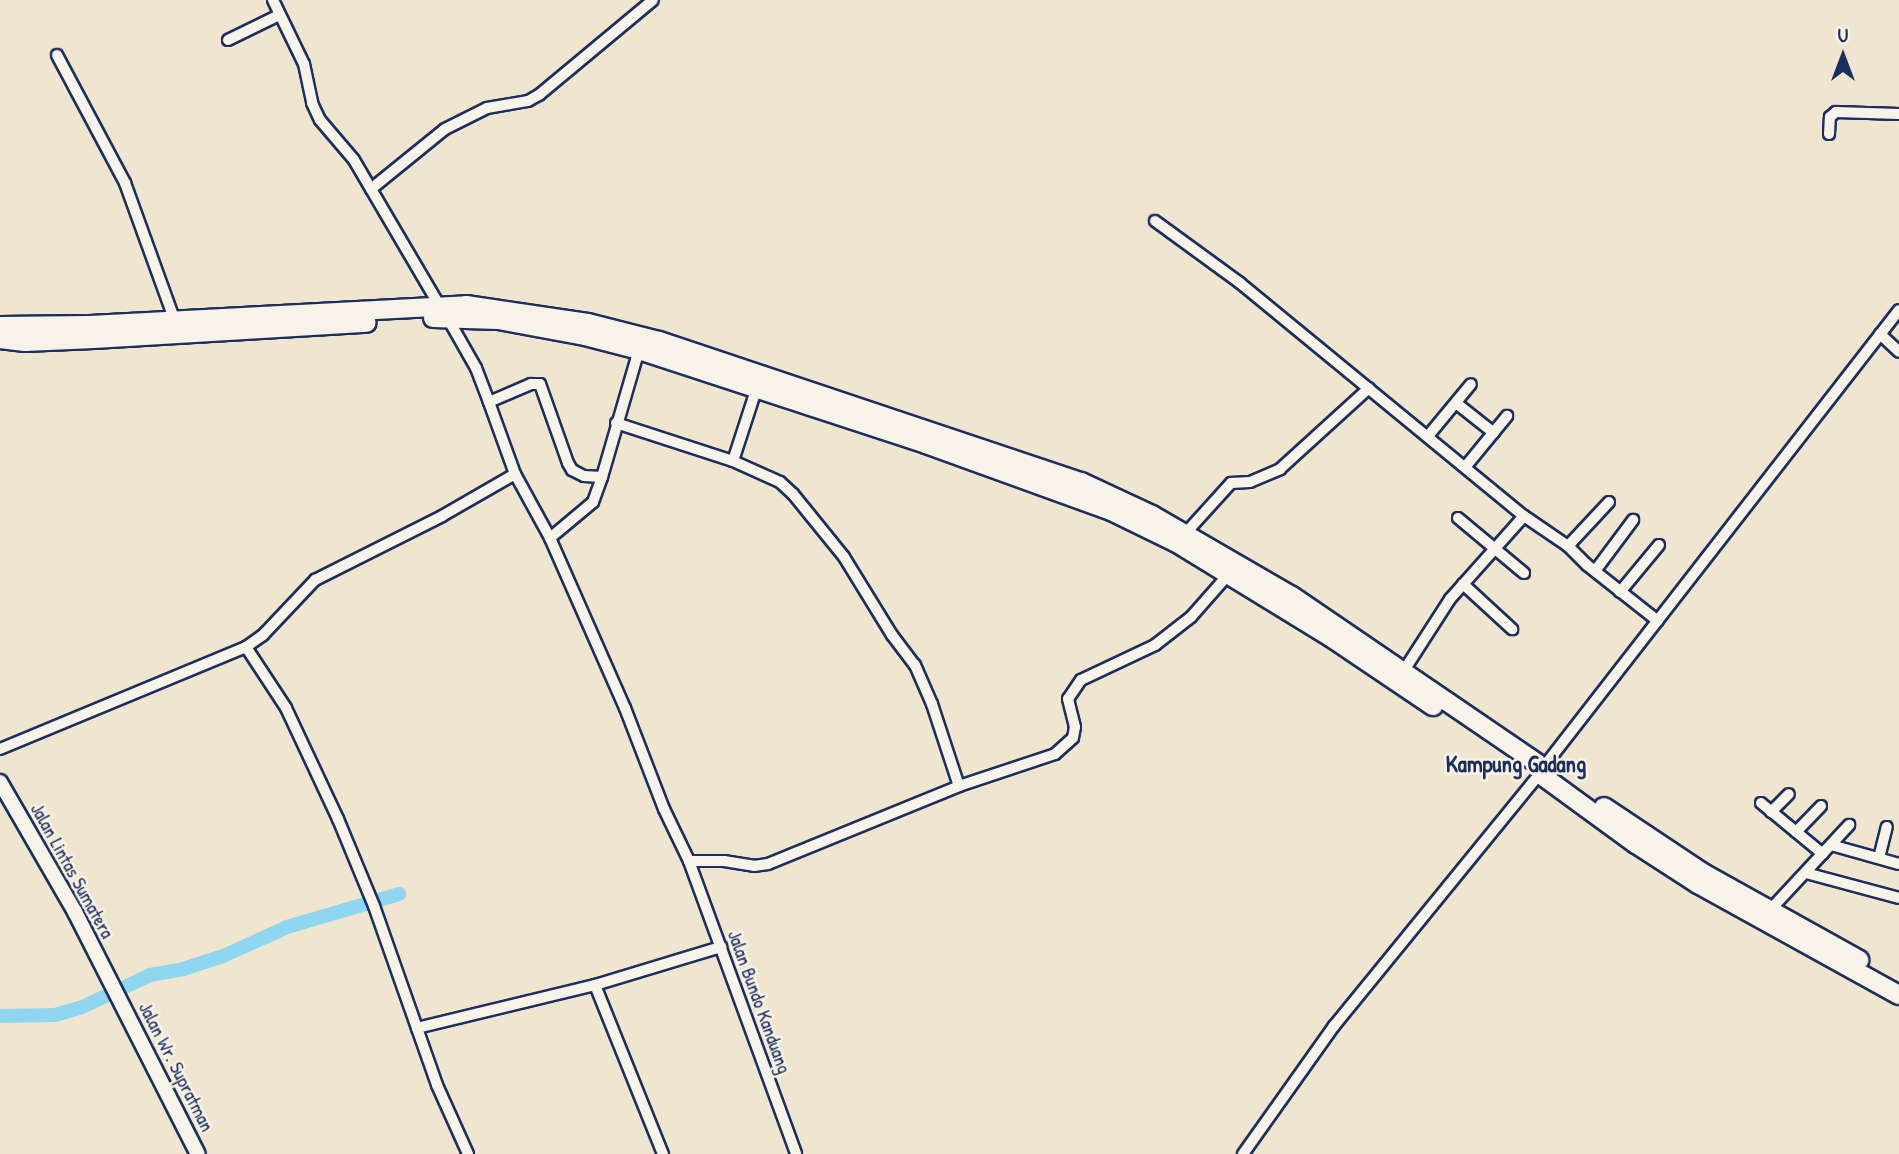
<!DOCTYPE html>
<html>
<head>
<meta charset="utf-8">
<style>
  body { margin:0 }
  #map { position:relative; width:1899px; height:1154px; overflow:hidden; background:#f0e5cf; font-family:"Patrick Hand",sans-serif }
  div>[style] { position:absolute }
  [style*='--x'] { left:calc(var(--x)*1px); top:calc(var(--y)*1px); width:calc(var(--w)*1px); rotate:calc(var(--a)*1deg) }
  .river>* { height:14px; margin:-7px; padding:0 7px; transform-origin:7px; border-radius:7px; background:#8fd6f1 }
  .roads { filter:drop-shadow(2px 0 #1b2f5e) drop-shadow(-2px 0 #1b2f5e) drop-shadow(0 2px #1b2f5e) drop-shadow(0 -2px #1b2f5e) }
  .street>* { height:10px; margin:-5px; padding:0 5px; transform-origin:5px; border-radius:5px; background:#f7f3e8 }
  .primary>* { height:14px; margin:-7px; padding:0 7px; transform-origin:7px; border-radius:7px; background:#f7f3e8 }
  .highway>* { height:18px; margin:-9px; padding:0 9px; transform-origin:9px; border-radius:9px; background:#f7f3e8 }
  span { translate:-50% -50%; white-space:nowrap; text-align:center; line-height:1.15; -webkit-text-stroke:5px #f7f3e8; paint-order:stroke }
  .street-label { font-size:19px; color:#1b2f5e }
  .quarter-label { font-size:23px; color:#1b2f5e; font-weight:700 }
  .north { position:absolute; left:1808px; top:21px; width:70px; height:70px; -webkit-text-stroke:5px #f7f3e8; paint-order:stroke; rotate:0deg; font-size:19px; font-weight:700; line-height:28px; text-align:center; color:#1b2f5e }
  .north::after { content:''; display:block; margin:auto; width:24px; height:32px; background:#1b2f5e; clip-path:polygon(50% 0,100% 100%,50% 72%,0 100%) }
</style>
</head>
<body>
<div id="map">
  <div class="river">
    <div style="--x:0;--y:1016;--w:55;--a:-1"></div>
    <div style="--x:55;--y:1015;--w:26;--a:-16"></div>
    <div style="--x:80;--y:1008;--w:77;--a:-25.2"></div>
    <div style="--x:150;--y:975;--w:34;--a:-10"></div>
    <div style="--x:183;--y:969;--w:40;--a:-18"></div>
    <div style="--x:221;--y:957;--w:72;--a:-24.4"></div>
    <div style="--x:287;--y:927;--w:117;--a:-16.4"></div>
  </div>
  <div class="roads">
    <div class="street">
      <div style="--x:273;--y:0;--w:71;--a:64.2"></div>
      <div style="--x:304;--y:64;--w:40;--a:78"></div>
      <div style="--x:312;--y:103;--w:19;--a:65"></div>
      <div style="--x:320;--y:120;--w:52;--a:49.6"></div>
      <div style="--x:354;--y:160;--w:168;--a:59.6"></div>
      <div style="--x:228;--y:40;--w:57;--a:-26.1"></div>
      <div style="--x:57;--y:55;--w:145;--a:62"></div>
      <div style="--x:125;--y:183;--w:147;--a:70.1"></div>
      <div style="--x:1829;--y:134;--w:17;--a:-87"></div>
      <div style="--x:1830;--y:117;--w:8;--a:-40"></div>
      <div style="--x:1836;--y:112;--w:63;--a:1.8"></div>
      <div style="--x:371;--y:189;--w:95;--a:-39"></div>
      <div style="--x:445;--y:129;--w:47;--a:-26.6"></div>
      <div style="--x:487;--y:108;--w:42;--a:-9.7"></div>
      <div style="--x:528;--y:101;--w:13;--a:-29"></div>
      <div style="--x:539;--y:95;--w:148;--a:-39.8"></div>
      <div style="--x:1155;--y:221;--w:105;--a:36.1"></div>
      <div style="--x:1240;--y:283;--w:367;--a:39.4"></div>
      <div style="--x:1524;--y:516;--w:53;--a:34.3"></div>
      <div style="--x:1568;--y:546;--w:27;--a:45"></div>
      <div style="--x:1587;--y:565;--w:90;--a:38.3"></div>
      <div style="--x:447;--y:317;--w:59;--a:60.4"></div>
      <div style="--x:476;--y:368;--w:36;--a:69"></div>
      <div style="--x:489;--y:402;--w:46;--a:-23.2"></div>
      <div style="--x:531;--y:384;--w:9;--a:0"></div>
      <div style="--x:540;--y:384;--w:84;--a:70.5"></div>
      <div style="--x:568;--y:463;--w:8;--a:60"></div>
      <div style="--x:572;--y:470;--w:13;--a:27"></div>
      <div style="--x:584;--y:476;--w:18;--a:3"></div>
      <div style="--x:602;--y:477;--w:132;--a:-73.8"></div>
      <div style="--x:1880;--y:334;--w:26;--a:43"></div>
      <div style="--x:1456;--y:403;--w:48;--a:38.3"></div>
      <div style="--x:616;--y:423;--w:123;--a:18"></div>
      <div style="--x:733;--y:461;--w:51;--a:24.1"></div>
      <div style="--x:780;--y:482;--w:18;--a:43"></div>
      <div style="--x:793;--y:494;--w:81;--a:51"></div>
      <div style="--x:844;--y:557;--w:92;--a:58.4"></div>
      <div style="--x:892;--y:635;--w:38;--a:53"></div>
      <div style="--x:915;--y:665;--w:43;--a:66.4"></div>
      <div style="--x:932;--y:704;--w:86;--a:71.8"></div>
      <div style="--x:1428;--y:436;--w:67;--a:-50.4"></div>
      <div style="--x:733;--y:461;--w:78;--a:-72"></div>
      <div style="--x:1466;--y:466;--w:65;--a:-50.6"></div>
      <div style="--x:515;--y:474;--w:73;--a:61.3"></div>
      <div style="--x:550;--y:538;--w:186;--a:66.2"></div>
      <div style="--x:625;--y:708;--w:108;--a:68.9"></div>
      <div style="--x:664;--y:809;--w:58;--a:64.3"></div>
      <div style="--x:689;--y:861;--w:312;--a:69.9"></div>
      <div style="--x:1458;--y:518;--w:86;--a:39.8"></div>
      <div style="--x:1183;--y:536;--w:72;--a:-47.8"></div>
      <div style="--x:1231;--y:483;--w:19;--a:-3"></div>
      <div style="--x:1250;--y:482;--w:33;--a:-23"></div>
      <div style="--x:1280;--y:469;--w:120;--a:-42.3"></div>
      <div style="--x:550;--y:538;--w:56;--a:-39.9"></div>
      <div style="--x:593;--y:502;--w:27;--a:-70"></div>
      <div style="--x:1568;--y:546;--w:60;--a:-47"></div>
      <div style="--x:1595;--y:571;--w:64;--a:-53.3"></div>
      <div style="--x:1463;--y:584;--w:67;--a:42.6"></div>
      <div style="--x:1620;--y:592;--w:61;--a:-50.3"></div>
      <div style="--x:246;--y:647;--w:73;--a:56.7"></div>
      <div style="--x:286;--y:708;--w:123;--a:64.9"></div>
      <div style="--x:338;--y:819;--w:94;--a:67.5"></div>
      <div style="--x:374;--y:906;--w:190;--a:70.6"></div>
      <div style="--x:437;--y:1085;--w:76;--a:65.8"></div>
      <div style="--x:1403;--y:672;--w:87;--a:-57.2"></div>
      <div style="--x:1450;--y:599;--w:111;--a:-48.3"></div>
      <div style="--x:0;--y:749;--w:266;--a:-22.5"></div>
      <div style="--x:246;--y:647;--w:21;--a:-35"></div>
      <div style="--x:263;--y:635;--w:76;--a:-46.6"></div>
      <div style="--x:315;--y:580;--w:142;--a:-26.7"></div>
      <div style="--x:442;--y:516;--w:84;--a:-29.9"></div>
      <div style="--x:515;--y:474;--w:77;--a:-109.9"></div>
      <div style="--x:1546;--y:764;--w:575;--a:-52.13"></div>
      <div style="--x:1761;--y:803;--w:80;--a:39.4"></div>
      <div style="--x:1771;--y:812;--w:25;--a:-45"></div>
      <div style="--x:1796;--y:832;--w:36;--a:-46"></div>
      <div style="--x:1831;--y:845;--w:71;--a:15.6"></div>
      <div style="--x:1879;--y:858;--w:32;--a:-76"></div>
      <div style="--x:689;--y:861;--w:35;--a:0"></div>
      <div style="--x:724;--y:861;--w:30;--a:9"></div>
      <div style="--x:754;--y:866;--w:14;--a:-8"></div>
      <div style="--x:768;--y:864;--w:206;--a:-22.2"></div>
      <div style="--x:959;--y:786;--w:101;--a:-18.4"></div>
      <div style="--x:1055;--y:754;--w:24;--a:-42"></div>
      <div style="--x:1073;--y:738;--w:11;--a:-80"></div>
      <div style="--x:1075;--y:727;--w:29;--a:-104"></div>
      <div style="--x:1068;--y:699;--w:23;--a:-56"></div>
      <div style="--x:1081;--y:680;--w:82;--a:-25.3"></div>
      <div style="--x:1155;--y:645;--w:46;--a:-37.9"></div>
      <div style="--x:1191;--y:617;--w:55;--a:-48.7"></div>
      <div style="--x:1806;--y:873;--w:96;--a:15"></div>
      <div style="--x:1771;--y:909;--w:115;--a:-47.1"></div>
      <div style="--x:595;--y:985;--w:182;--a:68.1"></div>
      <div style="--x:417;--y:1028;--w:183;--a:-13.6"></div>
      <div style="--x:595;--y:985;--w:132;--a:-16.8"></div>
      <div style="--x:1243;--y:1154;--w:157;--a:-54.6"></div>
      <div style="--x:1334;--y:1026;--w:321;--a:-50.8"></div>
    </div>
    <div class="primary">
      <div style="--x:0;--y:782;--w:150;--a:60"></div>
      <div style="--x:75;--y:912;--w:271;--a:63.1"></div>
    </div>
    <div class="highway">
      <div style="--x:433;--y:318;--w:65;--a:1.8"></div>
      <div style="--x:498;--y:320;--w:88;--a:10.4"></div>
      <div style="--x:585;--y:336;--w:56;--a:14.5"></div>
      <div style="--x:639;--y:350;--w:302;--a:18.1"></div>
      <div style="--x:926;--y:444;--w:197;--a:19.9"></div>
      <div style="--x:1111;--y:511;--w:73;--a:25.9"></div>
      <div style="--x:1177;--y:543;--w:182;--a:31.5"></div>
      <div style="--x:1332;--y:638;--w:122;--a:34"></div>
      <div style="--x:0;--y:326;--w:90;--a:-0.6"></div>
      <div style="--x:90;--y:325;--w:377;--a:-3"></div>
      <div style="--x:466;--y:305;--w:123;--a:8.4"></div>
      <div style="--x:588;--y:323;--w:73;--a:14.2"></div>
      <div style="--x:659;--y:341;--w:445;--a:18.5"></div>
      <div style="--x:1081;--y:482;--w:78;--a:24.9"></div>
      <div style="--x:1152;--y:515;--w:162;--a:30.1"></div>
      <div style="--x:1292;--y:596;--w:297;--a:34.3"></div>
      <div style="--x:0;--y:339;--w:25;--a:7"></div>
      <div style="--x:25;--y:342;--w:69;--a:-2.5"></div>
      <div style="--x:94;--y:339;--w:273;--a:-3.4"></div>
      <div style="--x:1544;--y:777;--w:114;--a:36.1"></div>
      <div style="--x:1636;--y:844;--w:74;--a:32.8"></div>
      <div style="--x:1698;--y:884;--w:230;--a:28.9"></div>
      <div style="--x:1604;--y:807;--w:119;--a:33.7"></div>
      <div style="--x:1703;--y:873;--w:179;--a:29.1"></div>
    </div>
  </div>
  <div class="street-label">
    <span style="left:72px;top:871px;rotate:61deg">Jalan Lintas Sumatera</span>
    <span style="left:759px;top:1002px;rotate:70deg">Jalan Bundo Kanduang</span>
    <span style="left:176px;top:1067px;rotate:63deg">Jalan Wr. Supratman</span>
  </div>
  <div class="quarter-label">
    <span style="left:1516px;top:764px">Kampung Gadang</span>
  </div>
  <div class="north">U</div>
</div>
</body>
</html>
